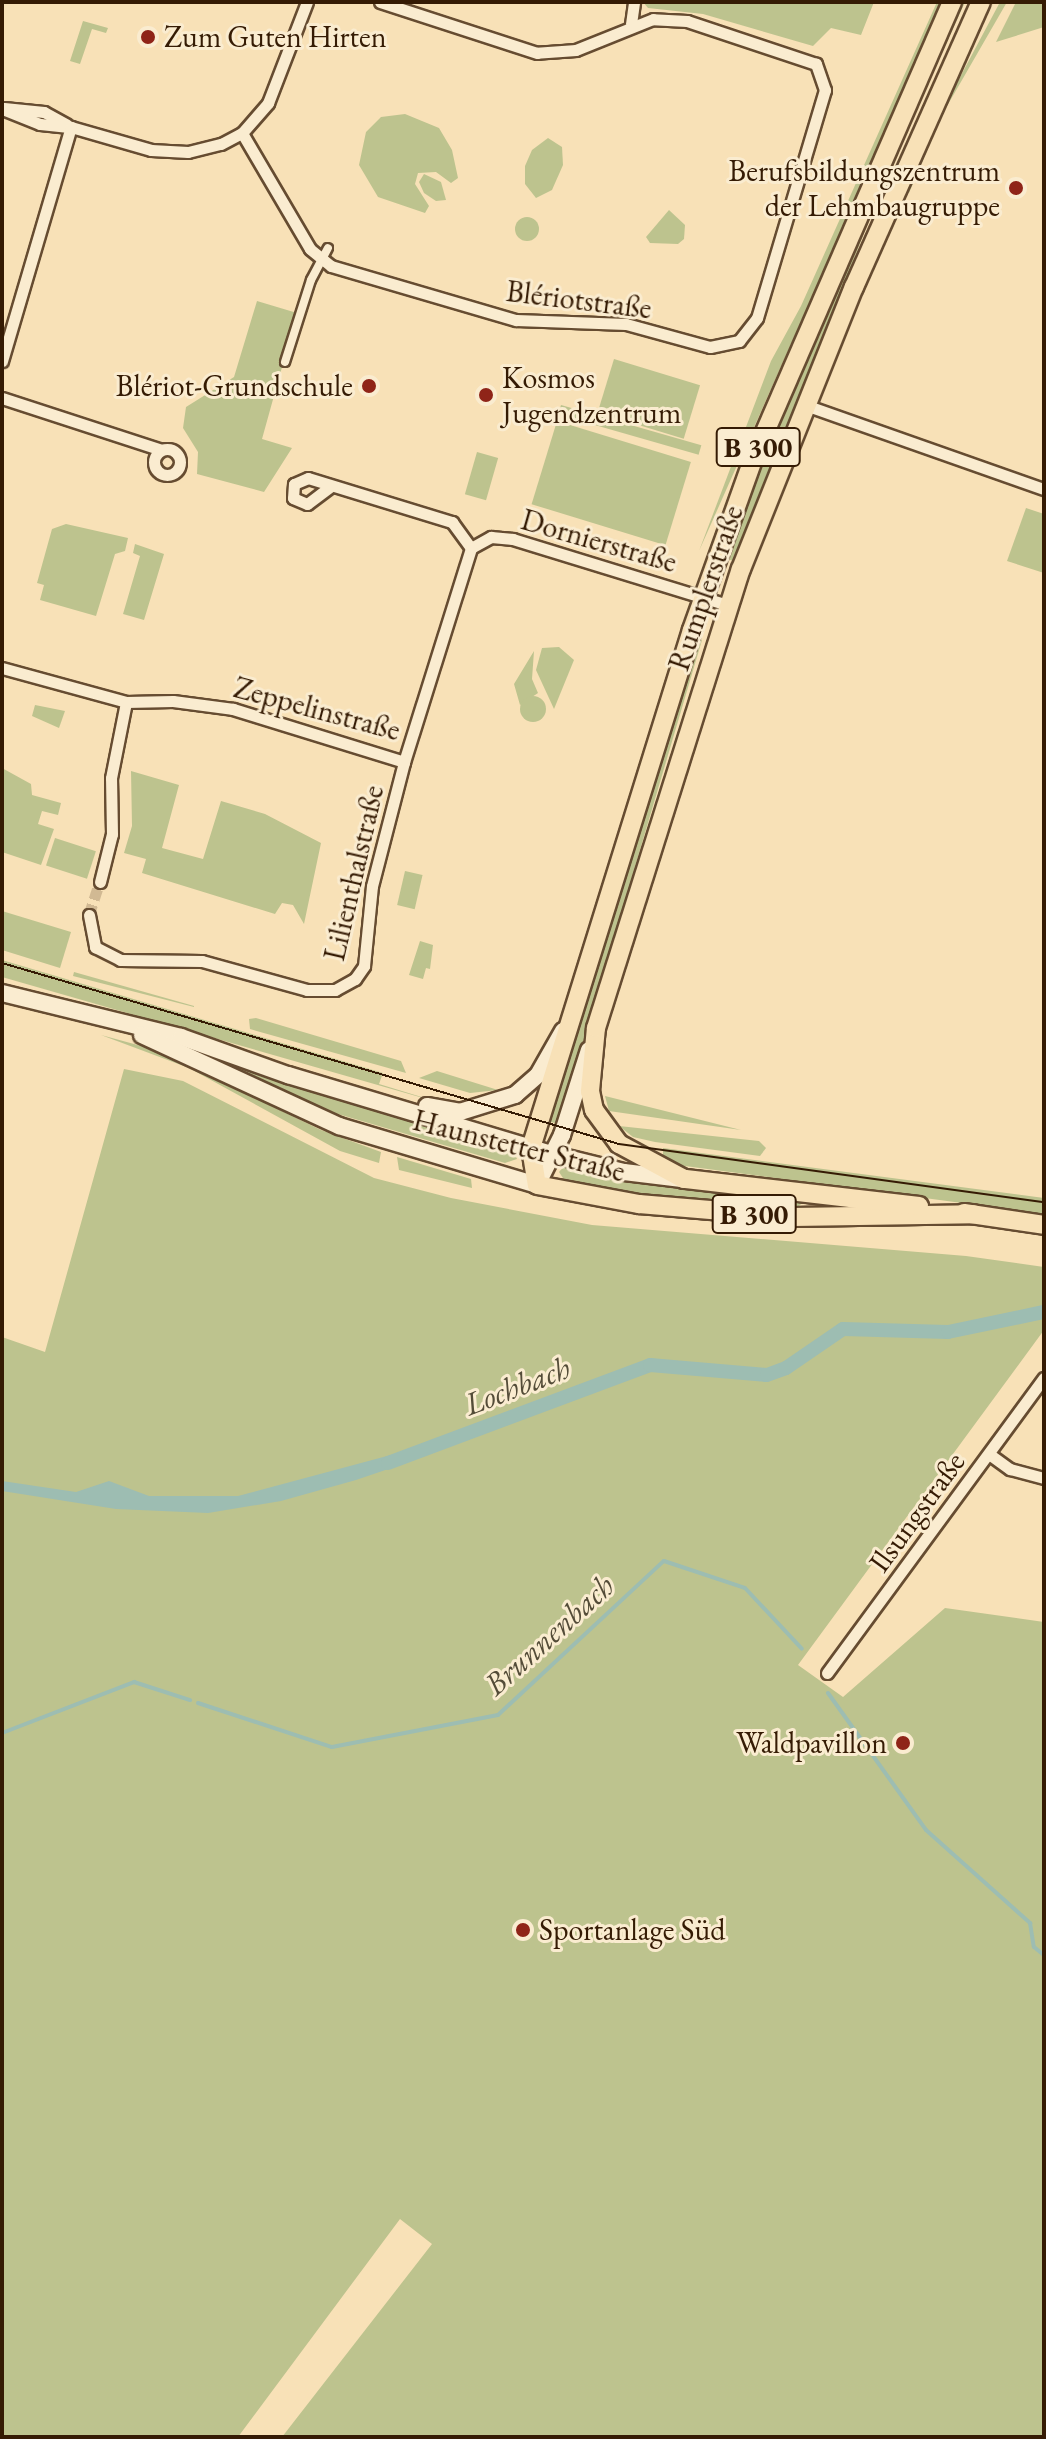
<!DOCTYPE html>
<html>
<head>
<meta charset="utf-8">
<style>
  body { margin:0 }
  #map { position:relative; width:1046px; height:2439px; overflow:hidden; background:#f8e1b7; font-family:"EB Garamond",serif }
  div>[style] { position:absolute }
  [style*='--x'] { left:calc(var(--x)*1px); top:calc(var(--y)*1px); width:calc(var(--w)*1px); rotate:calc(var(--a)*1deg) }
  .green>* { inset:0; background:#bdc38e; transform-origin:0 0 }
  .round { border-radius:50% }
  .water>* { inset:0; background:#9dbdb2 }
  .stream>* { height:4px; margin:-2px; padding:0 2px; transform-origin:2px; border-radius:2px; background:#9dbdb2 }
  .canal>* { height:14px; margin:-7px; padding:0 7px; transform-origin:7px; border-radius:7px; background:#9dbdb2 }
  .minor-tunnel>* { height:11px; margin-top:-5.5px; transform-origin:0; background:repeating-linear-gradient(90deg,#d1b993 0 11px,transparent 0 16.5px) }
  .roads { filter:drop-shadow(2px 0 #664c31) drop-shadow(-2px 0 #664c31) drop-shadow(0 2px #664c31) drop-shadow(0 -2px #664c31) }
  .pedestrian>* { height:8px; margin:-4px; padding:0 4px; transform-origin:4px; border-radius:4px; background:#faecd0 }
  .minor>* { height:11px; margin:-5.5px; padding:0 5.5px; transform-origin:5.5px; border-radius:5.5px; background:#faecd0 }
  .minor>.ring { margin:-5.5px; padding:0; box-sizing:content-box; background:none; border:11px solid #faecd0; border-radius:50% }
  .secondary>* { height:16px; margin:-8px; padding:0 8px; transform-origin:8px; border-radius:8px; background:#faecd0 }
  .primary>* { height:18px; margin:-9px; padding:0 9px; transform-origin:9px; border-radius:9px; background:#f8e1b7 }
  .tram>* { height:2px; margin:-1px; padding:0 1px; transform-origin:1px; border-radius:1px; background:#351b04 }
  .dots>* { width:22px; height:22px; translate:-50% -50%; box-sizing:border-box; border:4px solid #faecd0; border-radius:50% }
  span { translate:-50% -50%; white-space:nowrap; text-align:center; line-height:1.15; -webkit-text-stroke:6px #faecd0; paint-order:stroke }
  .shield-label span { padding:2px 6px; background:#faecd0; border:2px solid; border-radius:6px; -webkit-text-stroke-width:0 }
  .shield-label { font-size:28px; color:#351b04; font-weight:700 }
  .poi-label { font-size:30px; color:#351b04 }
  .left { translate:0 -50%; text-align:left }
  .right { translate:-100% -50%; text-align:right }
  .street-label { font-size:30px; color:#351b04 }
  .water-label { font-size:32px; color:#544c38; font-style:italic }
  .frame { position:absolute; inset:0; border:4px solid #351b04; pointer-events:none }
</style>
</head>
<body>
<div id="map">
  <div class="green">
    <div style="clip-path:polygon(643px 2px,874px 2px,861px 35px,831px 28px,813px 46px,703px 14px,648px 8px)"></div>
    <div style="clip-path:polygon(937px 2px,943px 2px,699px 551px,771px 361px,801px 306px)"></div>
    <div style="clip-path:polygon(960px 2px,965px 2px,887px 174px,736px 562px,725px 558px,787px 398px)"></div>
    <div style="clip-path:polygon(1000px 2px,1007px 2px,943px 113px,909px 193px,907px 187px,942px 111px)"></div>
    <div style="clip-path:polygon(1016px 2px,1044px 2px,1044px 27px,996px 42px)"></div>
    <div style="clip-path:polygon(83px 21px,108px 28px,106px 33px,92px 29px,80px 64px,70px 61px)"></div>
    <div style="clip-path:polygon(405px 114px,439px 128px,452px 150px,458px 178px,451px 183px,436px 172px,418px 173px,415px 184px,429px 206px,425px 213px,378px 197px,359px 165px,366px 132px,381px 117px)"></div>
    <div style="clip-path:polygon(548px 138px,562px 147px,563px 165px,552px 190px,536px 198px,525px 184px,525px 166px,532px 150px)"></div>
    <div style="clip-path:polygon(424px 174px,441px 182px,446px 200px,436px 201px,424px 193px,419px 182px)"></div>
    <div style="clip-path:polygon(669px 210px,685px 225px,684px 239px,678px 244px,650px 243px,646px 237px)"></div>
    <div class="round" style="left:515px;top:217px;width:24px;height:24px"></div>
    <div style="clip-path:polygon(257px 301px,297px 313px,262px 439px,292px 448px,264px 492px,197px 474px,198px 452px,183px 428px,186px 407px,234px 377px)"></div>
    <div style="left:614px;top:359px;width:90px;height:56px;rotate:17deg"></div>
    <div style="left:561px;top:405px;width:146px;height:10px;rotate:16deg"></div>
    <div style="left:557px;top:421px;width:140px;height:87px;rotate:17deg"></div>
    <div style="left:477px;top:452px;width:22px;height:44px;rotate:16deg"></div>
    <div style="clip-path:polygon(1026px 508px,1044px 514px,1044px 573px,1007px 561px)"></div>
    <div style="clip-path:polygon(66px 524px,128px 538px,125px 551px,115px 554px,96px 616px,40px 600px,44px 585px,37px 583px,52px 529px)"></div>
    <div style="clip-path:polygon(135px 544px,164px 554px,144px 620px,123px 614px,140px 556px,133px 553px)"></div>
    <div style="clip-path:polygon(697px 638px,702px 640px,559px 1124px,547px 1121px)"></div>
    <div style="clip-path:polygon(559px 647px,574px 660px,554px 709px,536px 670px,542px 648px)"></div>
    <div style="clip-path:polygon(534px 651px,532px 679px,538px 693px,520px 705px,514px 684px)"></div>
    <div class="round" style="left:520px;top:696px;width:26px;height:26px"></div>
    <div style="clip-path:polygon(35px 705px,65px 711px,59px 728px,32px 716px)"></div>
    <div style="clip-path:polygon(2px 768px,31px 784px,32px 795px,61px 803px,58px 815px,42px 811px,38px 824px,54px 829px,41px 865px,2px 852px)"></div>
    <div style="clip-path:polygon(131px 771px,179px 785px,162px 848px,203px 859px,221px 801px,265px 814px,321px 843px,304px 924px,293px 905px,282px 903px,275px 914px,142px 873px,146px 859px,124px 853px,132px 826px)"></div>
    <div style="left:55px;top:838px;width:43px;height:29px;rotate:18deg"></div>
    <div style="left:405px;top:871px;width:18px;height:35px;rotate:13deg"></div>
    <div style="clip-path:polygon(2px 911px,71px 932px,60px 968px,2px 950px)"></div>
    <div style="clip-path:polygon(420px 941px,433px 945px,430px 969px,426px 968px,423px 979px,409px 975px)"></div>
    <div style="clip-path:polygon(2px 960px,383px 1073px,379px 1084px,451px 1106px,2px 977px)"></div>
    <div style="clip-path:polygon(74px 972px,194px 1006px,194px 1007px,73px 976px)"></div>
    <div style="clip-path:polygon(256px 1018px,401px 1061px,406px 1073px,250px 1029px,249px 1019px)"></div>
    <div style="clip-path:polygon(101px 1035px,156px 1050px,321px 1130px,381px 1152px,379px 1163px,340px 1151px,189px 1068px)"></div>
    <div style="clip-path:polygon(227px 1062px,514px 1152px,517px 1159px,505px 1163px,314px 1107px)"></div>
    <div style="clip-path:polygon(124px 1069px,183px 1081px,374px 1178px,451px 1198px,592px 1225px,966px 1256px,1044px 1267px,1044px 1330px,798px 1665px,843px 1697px,945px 1608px,1044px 1622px,1044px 2437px,282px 2437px,432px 2244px,400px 2219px,238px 2437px,2px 2437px,2px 1337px,45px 1352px)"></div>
    <div style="clip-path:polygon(437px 1071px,498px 1090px,470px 1093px,419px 1078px)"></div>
    <div style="clip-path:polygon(605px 1096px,741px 1130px,609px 1111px)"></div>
    <div style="clip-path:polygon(619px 1126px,759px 1141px,766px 1148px,760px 1156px,655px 1142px,633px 1137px)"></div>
    <div style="clip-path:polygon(663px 1148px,1044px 1198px,1044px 1214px,670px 1164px,663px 1159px)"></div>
    <div style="clip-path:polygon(397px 1157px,471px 1179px,472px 1188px,399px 1170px)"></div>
    <div style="clip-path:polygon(564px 1166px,649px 1184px,803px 1202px,797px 1208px,629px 1195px,567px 1184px,559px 1172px)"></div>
  </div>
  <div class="water">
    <div style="clip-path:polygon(402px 1452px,406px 1463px,356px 1480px,281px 1501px,208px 1513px,116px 1509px,2px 1491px,2px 1481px,76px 1492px,109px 1481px,149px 1496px,238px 1496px)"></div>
  </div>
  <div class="stream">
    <div style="--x:828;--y:1693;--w:168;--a:54.4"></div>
    <div style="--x:926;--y:1830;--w:140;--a:41.8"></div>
    <div style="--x:1030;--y:1923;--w:24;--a:81"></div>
    <div style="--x:1034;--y:1947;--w:13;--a:39"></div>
    <div style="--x:198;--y:1703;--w:141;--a:18.2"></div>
    <div style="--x:332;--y:1747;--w:169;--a:-10.9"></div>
    <div style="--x:498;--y:1715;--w:226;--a:-42.9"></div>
    <div style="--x:664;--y:1561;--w:85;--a:18.4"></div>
    <div style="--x:745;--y:1588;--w:83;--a:46.9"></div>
    <div style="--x:2;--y:1733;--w:142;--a:-21.1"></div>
    <div style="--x:134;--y:1682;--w:59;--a:17.8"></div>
  </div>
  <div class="canal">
    <div style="--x:388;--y:1463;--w:280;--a:-20.5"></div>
    <div style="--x:650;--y:1365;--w:117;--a:4.9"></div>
    <div style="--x:767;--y:1375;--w:20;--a:-20"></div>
    <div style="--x:786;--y:1368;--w:69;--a:-34.4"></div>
    <div style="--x:843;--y:1329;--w:105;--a:1.6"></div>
    <div style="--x:948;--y:1332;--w:98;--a:-11.8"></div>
  </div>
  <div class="minor-tunnel">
    <div style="--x:89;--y:915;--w:35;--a:-72"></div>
  </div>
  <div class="roads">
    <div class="pedestrian">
      <div style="--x:285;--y:362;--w:86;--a:-72.4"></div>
      <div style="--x:311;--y:280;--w:36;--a:-62"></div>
    </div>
    <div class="minor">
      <div style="--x:631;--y:24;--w:22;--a:-82"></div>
      <div style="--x:4;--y:108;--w:40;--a:5.7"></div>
      <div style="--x:44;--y:112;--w:26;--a:29"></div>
      <div style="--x:2;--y:109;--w:41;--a:21.5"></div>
      <div style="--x:40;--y:124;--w:31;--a:6"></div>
      <div style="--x:71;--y:127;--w:83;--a:16"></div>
      <div style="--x:151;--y:150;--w:37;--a:3"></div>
      <div style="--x:188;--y:152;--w:34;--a:-14"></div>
      <div style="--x:221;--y:144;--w:24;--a:-28"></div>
      <div style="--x:242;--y:133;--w:40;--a:-49"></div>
      <div style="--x:268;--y:103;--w:108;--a:-68.9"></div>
      <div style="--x:242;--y:133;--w:134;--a:59.6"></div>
      <div style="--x:310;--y:249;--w:27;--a:39"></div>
      <div style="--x:331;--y:266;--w:193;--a:16.3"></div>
      <div style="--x:516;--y:320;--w:110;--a:2.1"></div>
      <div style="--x:626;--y:324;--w:87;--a:15.3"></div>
      <div style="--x:710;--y:347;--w:30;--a:-12"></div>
      <div style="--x:739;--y:341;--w:29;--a:-52"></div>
      <div style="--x:757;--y:318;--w:238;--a:-73.4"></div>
      <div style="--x:825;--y:90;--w:28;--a:-109"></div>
      <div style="--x:816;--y:64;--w:136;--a:-161.6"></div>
      <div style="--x:687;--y:21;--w:34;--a:-177"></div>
      <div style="--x:653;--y:19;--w:83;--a:158.1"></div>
      <div style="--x:576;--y:50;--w:39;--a:176"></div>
      <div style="--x:537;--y:53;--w:165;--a:-162"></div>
      <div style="--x:2;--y:361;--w:244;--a:-73.6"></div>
      <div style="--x:2;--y:398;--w:168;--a:18"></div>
      <div style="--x:805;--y:405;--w:253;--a:19.4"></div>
      <div class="ring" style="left:154px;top:449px;width:15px;height:15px"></div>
      <div style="--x:331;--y:486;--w:30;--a:143"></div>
      <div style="--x:307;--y:504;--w:15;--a:-157"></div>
      <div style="--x:293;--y:498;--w:14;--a:-86"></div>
      <div style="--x:294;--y:484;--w:15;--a:-23"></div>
      <div style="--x:308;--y:478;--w:151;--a:17"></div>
      <div style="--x:452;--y:522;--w:32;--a:54"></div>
      <div style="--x:471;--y:548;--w:23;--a:-29"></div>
      <div style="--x:491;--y:537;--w:22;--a:5"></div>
      <div style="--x:513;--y:539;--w:225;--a:17.1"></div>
      <div style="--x:2;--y:668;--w:129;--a:15.3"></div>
      <div style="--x:126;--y:702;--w:47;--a:-1.2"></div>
      <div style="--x:173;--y:701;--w:61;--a:7.6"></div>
      <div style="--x:233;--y:709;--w:179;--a:17.2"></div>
      <div style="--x:100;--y:882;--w:49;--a:-76"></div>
      <div style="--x:112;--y:834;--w:56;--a:-91"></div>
      <div style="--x:111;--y:778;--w:77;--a:-78.8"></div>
      <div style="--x:89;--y:915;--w:33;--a:79"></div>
      <div style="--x:95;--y:947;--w:28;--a:27"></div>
      <div style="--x:120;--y:960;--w:82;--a:0.7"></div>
      <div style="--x:202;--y:961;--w:109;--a:15.4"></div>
      <div style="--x:307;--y:990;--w:28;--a:0"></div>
      <div style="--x:335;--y:990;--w:23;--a:-29"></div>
      <div style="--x:355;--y:979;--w:16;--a:-55"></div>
      <div style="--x:364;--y:966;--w:80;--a:-84.3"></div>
      <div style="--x:372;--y:886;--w:128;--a:-75.5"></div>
      <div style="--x:404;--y:762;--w:224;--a:-72.6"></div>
      <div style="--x:989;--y:1454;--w:26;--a:36"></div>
      <div style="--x:1010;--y:1469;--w:35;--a:15"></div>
      <div style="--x:827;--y:1673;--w:366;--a:-53.7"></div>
    </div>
    <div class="secondary">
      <div style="--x:2;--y:993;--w:184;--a:13.8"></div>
      <div style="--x:181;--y:1037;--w:114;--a:19.6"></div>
      <div style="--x:288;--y:1075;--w:279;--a:16.7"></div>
      <div style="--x:555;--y:1155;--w:71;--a:13.8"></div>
      <div style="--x:624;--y:1172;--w:58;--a:6.9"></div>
      <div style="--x:142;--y:1035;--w:217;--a:24.8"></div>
      <div style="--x:339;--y:1126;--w:207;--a:16.6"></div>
      <div style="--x:537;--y:1185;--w:56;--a:-63.4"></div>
      <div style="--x:562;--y:1135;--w:89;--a:-72.4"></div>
      <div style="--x:427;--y:1106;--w:34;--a:10"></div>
      <div style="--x:460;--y:1112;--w:58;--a:-17.2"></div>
      <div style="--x:515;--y:1095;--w:30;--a:-41"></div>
      <div style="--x:538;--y:1075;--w:51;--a:-60.4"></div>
    </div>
    <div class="primary">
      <div style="--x:952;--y:2;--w:493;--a:113.5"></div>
      <div style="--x:755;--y:454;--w:187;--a:109.7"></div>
      <div style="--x:692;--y:630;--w:542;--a:107.27"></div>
      <div style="--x:531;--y:1148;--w:37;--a:81"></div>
      <div style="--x:537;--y:1185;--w:104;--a:10.6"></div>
      <div style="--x:639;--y:1204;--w:155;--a:4.8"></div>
      <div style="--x:793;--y:1217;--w:181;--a:-0.9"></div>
      <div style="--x:919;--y:1206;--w:237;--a:-173.4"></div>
      <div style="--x:684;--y:1179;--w:74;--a:-151.7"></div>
      <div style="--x:619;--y:1144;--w:42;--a:-126.3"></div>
      <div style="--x:594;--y:1110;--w:19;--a:-102"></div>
      <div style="--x:590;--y:1091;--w:63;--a:-84.6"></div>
      <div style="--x:596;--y:1028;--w:481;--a:-72.5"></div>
      <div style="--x:741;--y:569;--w:304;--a:-68.2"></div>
      <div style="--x:854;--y:287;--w:312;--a:-66"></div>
      <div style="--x:964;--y:1213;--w:81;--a:8.5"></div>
    </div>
  </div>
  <div class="tram">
    <div style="--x:2;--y:963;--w:643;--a:16.35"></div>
    <div style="--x:619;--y:1144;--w:429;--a:7.8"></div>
  </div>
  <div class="dots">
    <div style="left:148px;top:37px;background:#8f2418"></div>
    <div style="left:1016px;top:188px;background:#8f2418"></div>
    <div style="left:369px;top:386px;background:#8f2418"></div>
    <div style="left:486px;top:395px;background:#8f2418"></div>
    <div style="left:903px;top:1743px;background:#8f2418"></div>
    <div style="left:523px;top:1930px;background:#8f2418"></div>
  </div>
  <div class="shield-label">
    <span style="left:758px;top:447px">B 300</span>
    <span style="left:754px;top:1214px">B 300</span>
  </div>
  <div class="poi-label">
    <span class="left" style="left:164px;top:37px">Zum Guten Hirten</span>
    <span class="right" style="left:1000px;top:188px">Berufsbildungszentrum<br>der Lehmbaugruppe</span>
    <span class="left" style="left:502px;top:395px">Kosmos<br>Jugendzentrum</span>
    <span class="right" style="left:353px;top:386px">Blériot-Grundschule</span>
    <span class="right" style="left:887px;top:1743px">Waldpavillon</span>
    <span class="left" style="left:539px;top:1930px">Sportanlage Süd</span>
  </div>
  <div class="street-label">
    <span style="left:579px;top:300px;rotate:7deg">Blériotstraße</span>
    <span style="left:599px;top:541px;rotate:16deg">Dornierstraße</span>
    <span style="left:706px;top:588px;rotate:-71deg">Rumplerstraße</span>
    <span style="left:317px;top:709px;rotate:15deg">Zeppelinstraße</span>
    <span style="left:354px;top:873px;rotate:-77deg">Lilienthalstraße</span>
    <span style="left:519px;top:1146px;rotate:14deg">Haunstetter Straße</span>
    <span style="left:917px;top:1512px;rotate:-54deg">Ilsungstraße</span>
  </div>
  <div class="water-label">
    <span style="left:517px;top:1386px;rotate:-21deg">Lochbach</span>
    <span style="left:549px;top:1635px;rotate:-42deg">Brunnenbach</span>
  </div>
  <div class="frame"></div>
</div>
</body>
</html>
